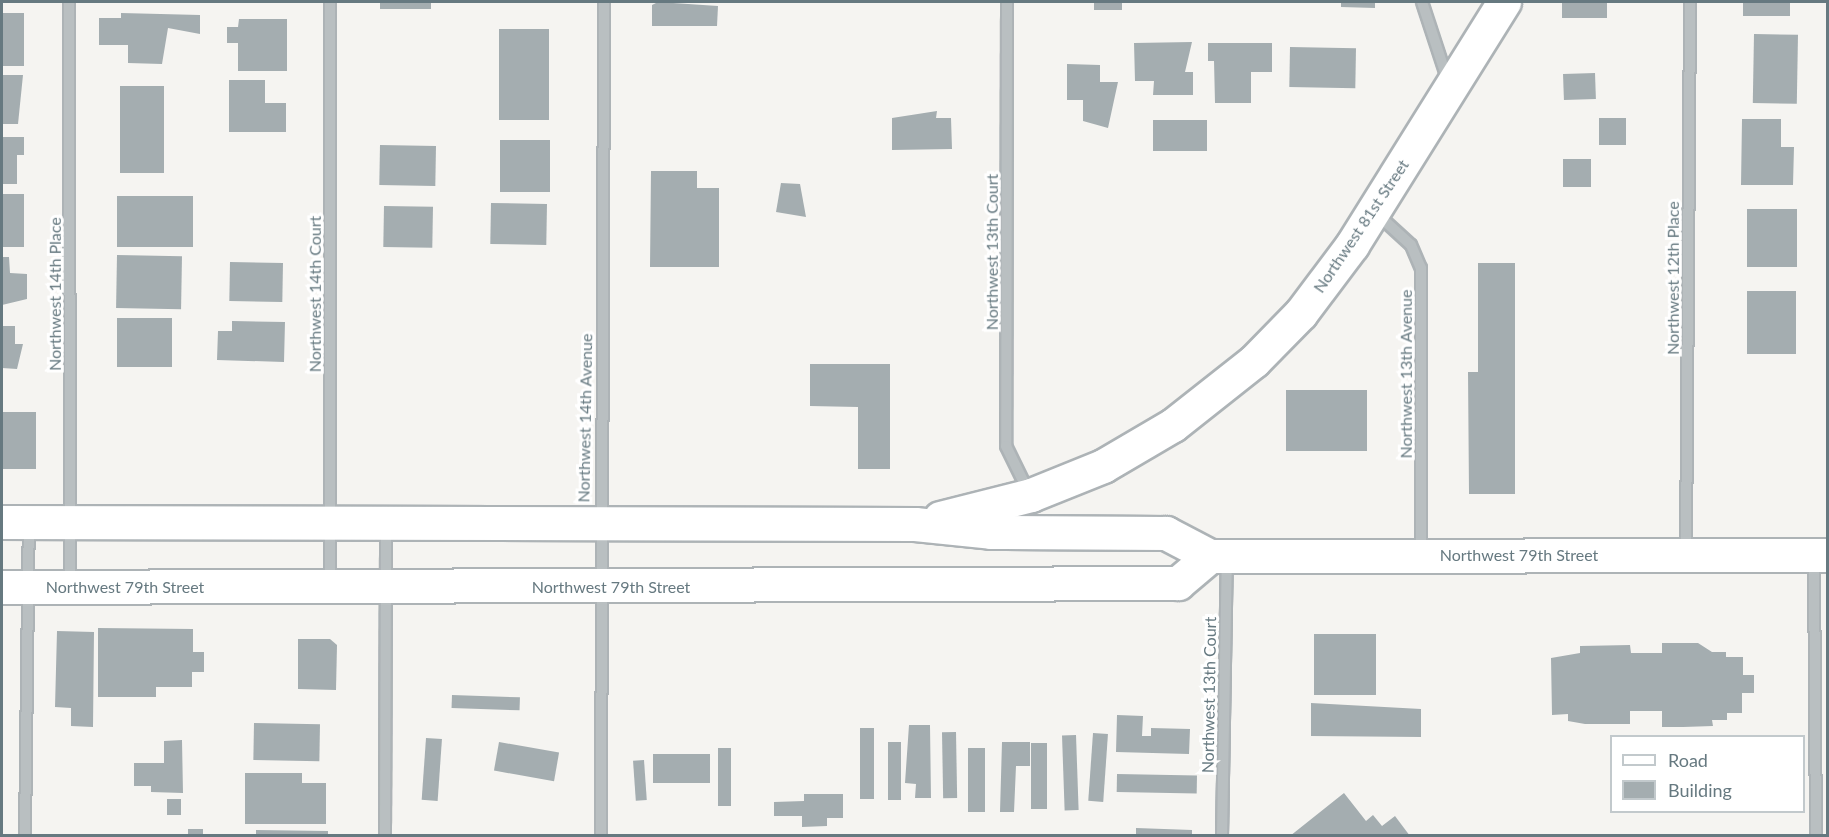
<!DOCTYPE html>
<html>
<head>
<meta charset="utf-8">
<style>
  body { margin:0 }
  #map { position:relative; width:1829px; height:837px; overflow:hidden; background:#f5f4f1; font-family:Lato,sans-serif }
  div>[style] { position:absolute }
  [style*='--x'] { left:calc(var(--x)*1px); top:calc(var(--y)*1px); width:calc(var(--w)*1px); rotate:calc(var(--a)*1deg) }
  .building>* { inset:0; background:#a4adb0; transform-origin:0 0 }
  .roads { filter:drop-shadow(2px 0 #adb3b6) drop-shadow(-2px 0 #adb3b6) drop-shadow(0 2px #adb3b6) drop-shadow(0 -2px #adb3b6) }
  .minor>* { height:10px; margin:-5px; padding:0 5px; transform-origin:5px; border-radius:5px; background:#b9bfc1 }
  .major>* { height:33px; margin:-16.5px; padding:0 16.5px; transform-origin:16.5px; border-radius:16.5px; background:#fff }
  span { translate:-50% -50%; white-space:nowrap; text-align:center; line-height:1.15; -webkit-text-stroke:6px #fff; paint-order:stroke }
  .street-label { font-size:16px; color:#667980 }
  .frame { position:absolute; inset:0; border:3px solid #667980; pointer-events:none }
  .legend { position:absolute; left:1610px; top:735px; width:195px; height:78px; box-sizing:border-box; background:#fff; border:2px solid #c2c9cc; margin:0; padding:8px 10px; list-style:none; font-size:18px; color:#667980 }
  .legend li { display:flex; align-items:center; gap:12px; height:30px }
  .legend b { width:30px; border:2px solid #c2c9cc }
</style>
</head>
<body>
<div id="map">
  <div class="building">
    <div style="left:380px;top:2px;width:51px;height:7px"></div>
    <div style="clip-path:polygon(658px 2px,718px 6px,717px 26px,652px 26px,652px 5px)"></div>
    <div style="left:1094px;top:2px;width:28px;height:8px"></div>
    <div style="clip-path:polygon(1341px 2px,1375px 2px,1375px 8px,1341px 7px)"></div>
    <div style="left:1562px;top:2px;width:45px;height:16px"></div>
    <div style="left:1743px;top:2px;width:47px;height:14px"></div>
    <div style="left:2px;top:13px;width:22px;height:53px"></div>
    <div style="clip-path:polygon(121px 13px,200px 15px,200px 34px,168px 28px,162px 64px,128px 63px,128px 45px,99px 45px,99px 18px,121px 18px)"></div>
    <div style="clip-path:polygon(239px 19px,287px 19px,287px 71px,238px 71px,238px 43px,227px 43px,227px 27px,238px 27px)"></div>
    <div style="left:499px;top:29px;width:50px;height:91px"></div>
    <div style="left:1754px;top:34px;width:44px;height:69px;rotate:1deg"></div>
    <div style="clip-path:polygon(1192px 42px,1185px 72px,1193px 72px,1193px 95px,1153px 95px,1154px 81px,1135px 81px,1134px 43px)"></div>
    <div style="clip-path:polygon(1208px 43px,1272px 43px,1272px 72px,1251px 72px,1251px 103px,1215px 103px,1214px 61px,1208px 61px)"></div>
    <div style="left:1290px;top:47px;width:66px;height:40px;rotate:1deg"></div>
    <div style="clip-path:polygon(1067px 64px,1100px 65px,1100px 82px,1118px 82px,1108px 128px,1083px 121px,1083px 100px,1067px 100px)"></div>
    <div style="left:1595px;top:73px;width:26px;height:32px;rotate:88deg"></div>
    <div style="clip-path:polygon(2px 75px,23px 75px,18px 124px,2px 124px)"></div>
    <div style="clip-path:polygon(229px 80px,265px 80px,265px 103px,286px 103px,286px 132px,229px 132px)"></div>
    <div style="left:120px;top:86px;width:44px;height:87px"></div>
    <div style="clip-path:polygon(937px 111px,936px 118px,951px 118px,952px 149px,892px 150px,892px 118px)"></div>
    <div style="left:1599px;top:118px;width:27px;height:27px"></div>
    <div style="clip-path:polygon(1742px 119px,1781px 119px,1781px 147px,1794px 147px,1793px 185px,1741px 185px)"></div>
    <div style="left:1207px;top:120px;width:31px;height:54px;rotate:90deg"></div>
    <div style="clip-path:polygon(2px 137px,24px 137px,24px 155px,17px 155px,17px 184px,2px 184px)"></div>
    <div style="left:500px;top:140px;width:50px;height:52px"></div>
    <div style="left:380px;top:145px;width:56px;height:40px;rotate:1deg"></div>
    <div style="left:1591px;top:159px;width:28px;height:28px;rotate:90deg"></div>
    <div style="clip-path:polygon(651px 171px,697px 171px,697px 188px,719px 188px,719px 267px,650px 267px)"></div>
    <div style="clip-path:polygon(781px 183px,800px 184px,806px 217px,776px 212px)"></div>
    <div style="left:2px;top:194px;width:22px;height:53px"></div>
    <div style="left:117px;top:196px;width:76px;height:51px"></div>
    <div style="left:491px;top:203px;width:56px;height:41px;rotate:1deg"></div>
    <div style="left:384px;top:206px;width:49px;height:41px;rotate:1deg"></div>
    <div style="left:1747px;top:209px;width:50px;height:58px"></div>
    <div style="left:117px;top:255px;width:65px;height:53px;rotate:1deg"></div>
    <div style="clip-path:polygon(2px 257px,9px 257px,10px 273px,27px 274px,27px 299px,2px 305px)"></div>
    <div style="left:230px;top:262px;width:53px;height:39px;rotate:1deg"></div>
    <div style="clip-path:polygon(1478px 263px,1515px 263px,1515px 494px,1469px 494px,1468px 372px,1478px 372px)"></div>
    <div style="left:1747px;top:291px;width:49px;height:63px"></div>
    <div style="left:117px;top:318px;width:55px;height:49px"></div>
    <div style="clip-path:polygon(232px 321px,285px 322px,284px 362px,217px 360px,218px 331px,232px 331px)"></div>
    <div style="clip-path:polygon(2px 326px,15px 326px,15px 344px,23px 344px,17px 369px,2px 368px)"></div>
    <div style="clip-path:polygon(810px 364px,890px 364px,890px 469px,858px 469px,858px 407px,810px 406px)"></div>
    <div style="left:1286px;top:390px;width:81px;height:61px"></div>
    <div style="left:2px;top:412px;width:34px;height:57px"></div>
    <div style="clip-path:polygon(98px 628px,193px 629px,193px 652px,204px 652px,204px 672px,192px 672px,192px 687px,156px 687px,156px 697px,98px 697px)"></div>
    <div style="clip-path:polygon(57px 631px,94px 632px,93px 727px,71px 726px,71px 708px,55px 707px)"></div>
    <div style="left:1314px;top:634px;width:62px;height:61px"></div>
    <div style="clip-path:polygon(298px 639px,330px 639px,337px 645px,336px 690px,298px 689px)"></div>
    <div style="clip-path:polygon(1662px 643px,1698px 643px,1712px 652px,1726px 652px,1726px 657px,1743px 657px,1743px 675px,1754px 675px,1754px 693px,1742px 693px,1742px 713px,1727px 713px,1727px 720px,1712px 720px,1713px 726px,1683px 727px,1662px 727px,1662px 711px,1630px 711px,1630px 724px,1585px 724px,1568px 721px,1568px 714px,1552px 715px,1551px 658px,1580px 653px,1580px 646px,1630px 645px,1631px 653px,1662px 653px)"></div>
    <div style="left:452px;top:695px;width:68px;height:13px;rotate:2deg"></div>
    <div style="clip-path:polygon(1311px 703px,1421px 709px,1421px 737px,1311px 736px)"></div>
    <div style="clip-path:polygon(1117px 715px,1143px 716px,1142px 736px,1151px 736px,1151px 728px,1190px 729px,1189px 754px,1116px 752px)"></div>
    <div style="left:254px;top:723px;width:66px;height:37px;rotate:1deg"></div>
    <div style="clip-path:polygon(909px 725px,930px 725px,931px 798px,915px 798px,916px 784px,905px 783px)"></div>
    <div style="left:860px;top:728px;width:14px;height:71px"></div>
    <div style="left:956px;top:732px;width:66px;height:14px;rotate:89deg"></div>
    <div style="left:1093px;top:733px;width:15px;height:68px;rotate:4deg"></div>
    <div style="left:1076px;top:735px;width:75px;height:14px;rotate:88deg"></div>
    <div style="left:426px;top:738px;width:16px;height:62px;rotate:4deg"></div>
    <div style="clip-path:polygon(182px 740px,183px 793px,151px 792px,151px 786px,134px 786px,134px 763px,164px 763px,164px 741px)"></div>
    <div style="left:499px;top:742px;width:61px;height:29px;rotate:10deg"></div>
    <div style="left:888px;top:742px;width:13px;height:58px"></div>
    <div style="clip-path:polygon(1002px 742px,1030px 742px,1030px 766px,1016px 766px,1014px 812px,1000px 812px)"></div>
    <div style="left:1031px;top:743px;width:16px;height:66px"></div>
    <div style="left:718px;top:748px;width:13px;height:58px"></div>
    <div style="left:968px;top:748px;width:17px;height:64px"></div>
    <div style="left:653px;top:754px;width:57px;height:29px"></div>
    <div style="left:644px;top:760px;width:40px;height:11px;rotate:86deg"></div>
    <div style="clip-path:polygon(245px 773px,302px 773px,302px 783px,326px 783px,326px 824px,245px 824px)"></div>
    <div style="left:1117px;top:774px;width:80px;height:18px;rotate:1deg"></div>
    <div style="clip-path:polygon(1344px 793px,1366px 821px,1373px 815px,1382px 826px,1395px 816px,1410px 836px,1290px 836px)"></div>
    <div style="clip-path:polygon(804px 794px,843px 794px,843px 818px,827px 818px,827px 826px,802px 827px,802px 816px,774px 816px,774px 802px,804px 801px)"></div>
    <div style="left:167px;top:799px;width:14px;height:16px"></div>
    <div style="clip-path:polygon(1136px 828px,1192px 830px,1192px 836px,1136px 836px)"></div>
    <div style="left:188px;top:829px;width:15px;height:7px"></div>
    <div style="clip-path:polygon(256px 830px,328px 831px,328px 836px,256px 836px)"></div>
  </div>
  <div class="roads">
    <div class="minor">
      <div style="--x:69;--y:2;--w:581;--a:89.9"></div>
      <div style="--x:330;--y:2;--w:580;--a:90"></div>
      <div style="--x:1007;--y:2;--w:444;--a:90.1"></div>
      <div style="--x:1006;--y:446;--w:50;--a:63.9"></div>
      <div style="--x:1422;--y:2;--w:80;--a:71.8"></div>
      <div style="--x:1376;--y:213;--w:47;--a:42.4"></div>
      <div style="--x:1411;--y:245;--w:25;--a:67"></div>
      <div style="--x:1421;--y:268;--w:284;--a:90"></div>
      <div style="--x:1686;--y:552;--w:550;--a:-89.58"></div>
      <div style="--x:1814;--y:558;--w:278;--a:89.6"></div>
      <div style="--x:25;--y:836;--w:309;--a:-89.3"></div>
      <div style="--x:385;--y:836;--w:309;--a:-89.8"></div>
      <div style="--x:601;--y:836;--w:834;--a:-89.79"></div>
      <div style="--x:1222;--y:836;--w:276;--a:-89"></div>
    </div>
    <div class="major">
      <div style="--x:940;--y:518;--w:94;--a:-14.2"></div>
      <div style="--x:1031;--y:495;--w:78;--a:-21.9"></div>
      <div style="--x:1103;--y:466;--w:81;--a:-30.4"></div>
      <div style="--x:1173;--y:425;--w:103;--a:-38.3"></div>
      <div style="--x:1254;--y:361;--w:67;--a:-45.6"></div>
      <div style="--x:1301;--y:313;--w:85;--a:-53.1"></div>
      <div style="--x:1352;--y:245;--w:287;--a:-58"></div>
      <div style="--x:2;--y:522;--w:913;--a:0.13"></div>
      <div style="--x:915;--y:524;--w:76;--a:6"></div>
      <div style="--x:991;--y:532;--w:175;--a:0.3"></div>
      <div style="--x:1166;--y:533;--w:50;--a:27.6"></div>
      <div style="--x:1210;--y:556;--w:618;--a:-0.09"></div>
      <div style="--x:2;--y:587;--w:1176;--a:-0.19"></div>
      <div style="--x:1178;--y:583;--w:42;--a:-40.2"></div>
    </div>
  </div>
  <div class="street-label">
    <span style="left:1361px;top:226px;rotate:-56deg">Northwest 81st Street</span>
    <span style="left:992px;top:252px;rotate:-90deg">Northwest 13th Court</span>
    <span style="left:1673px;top:278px;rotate:-90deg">Northwest 12th Place</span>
    <span style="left:55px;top:294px;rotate:-90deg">Northwest 14th Place</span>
    <span style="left:315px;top:294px;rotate:-90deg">Northwest 14th Court</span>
    <span style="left:1406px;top:374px;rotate:-90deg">Northwest 13th Avenue</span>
    <span style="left:585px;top:418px;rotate:-89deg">Northwest 14th Avenue</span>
    <span style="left:1519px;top:555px">Northwest 79th Street</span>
    <span style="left:125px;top:587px">Northwest 79th Street</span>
    <span style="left:611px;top:587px">Northwest 79th Street</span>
    <span style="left:1209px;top:695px;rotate:-89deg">Northwest 13th Court</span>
  </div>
  <div class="frame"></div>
  <ul class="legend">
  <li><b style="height:8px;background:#fff"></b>Road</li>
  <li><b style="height:16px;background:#a4adb0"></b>Building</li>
  </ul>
</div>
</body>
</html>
